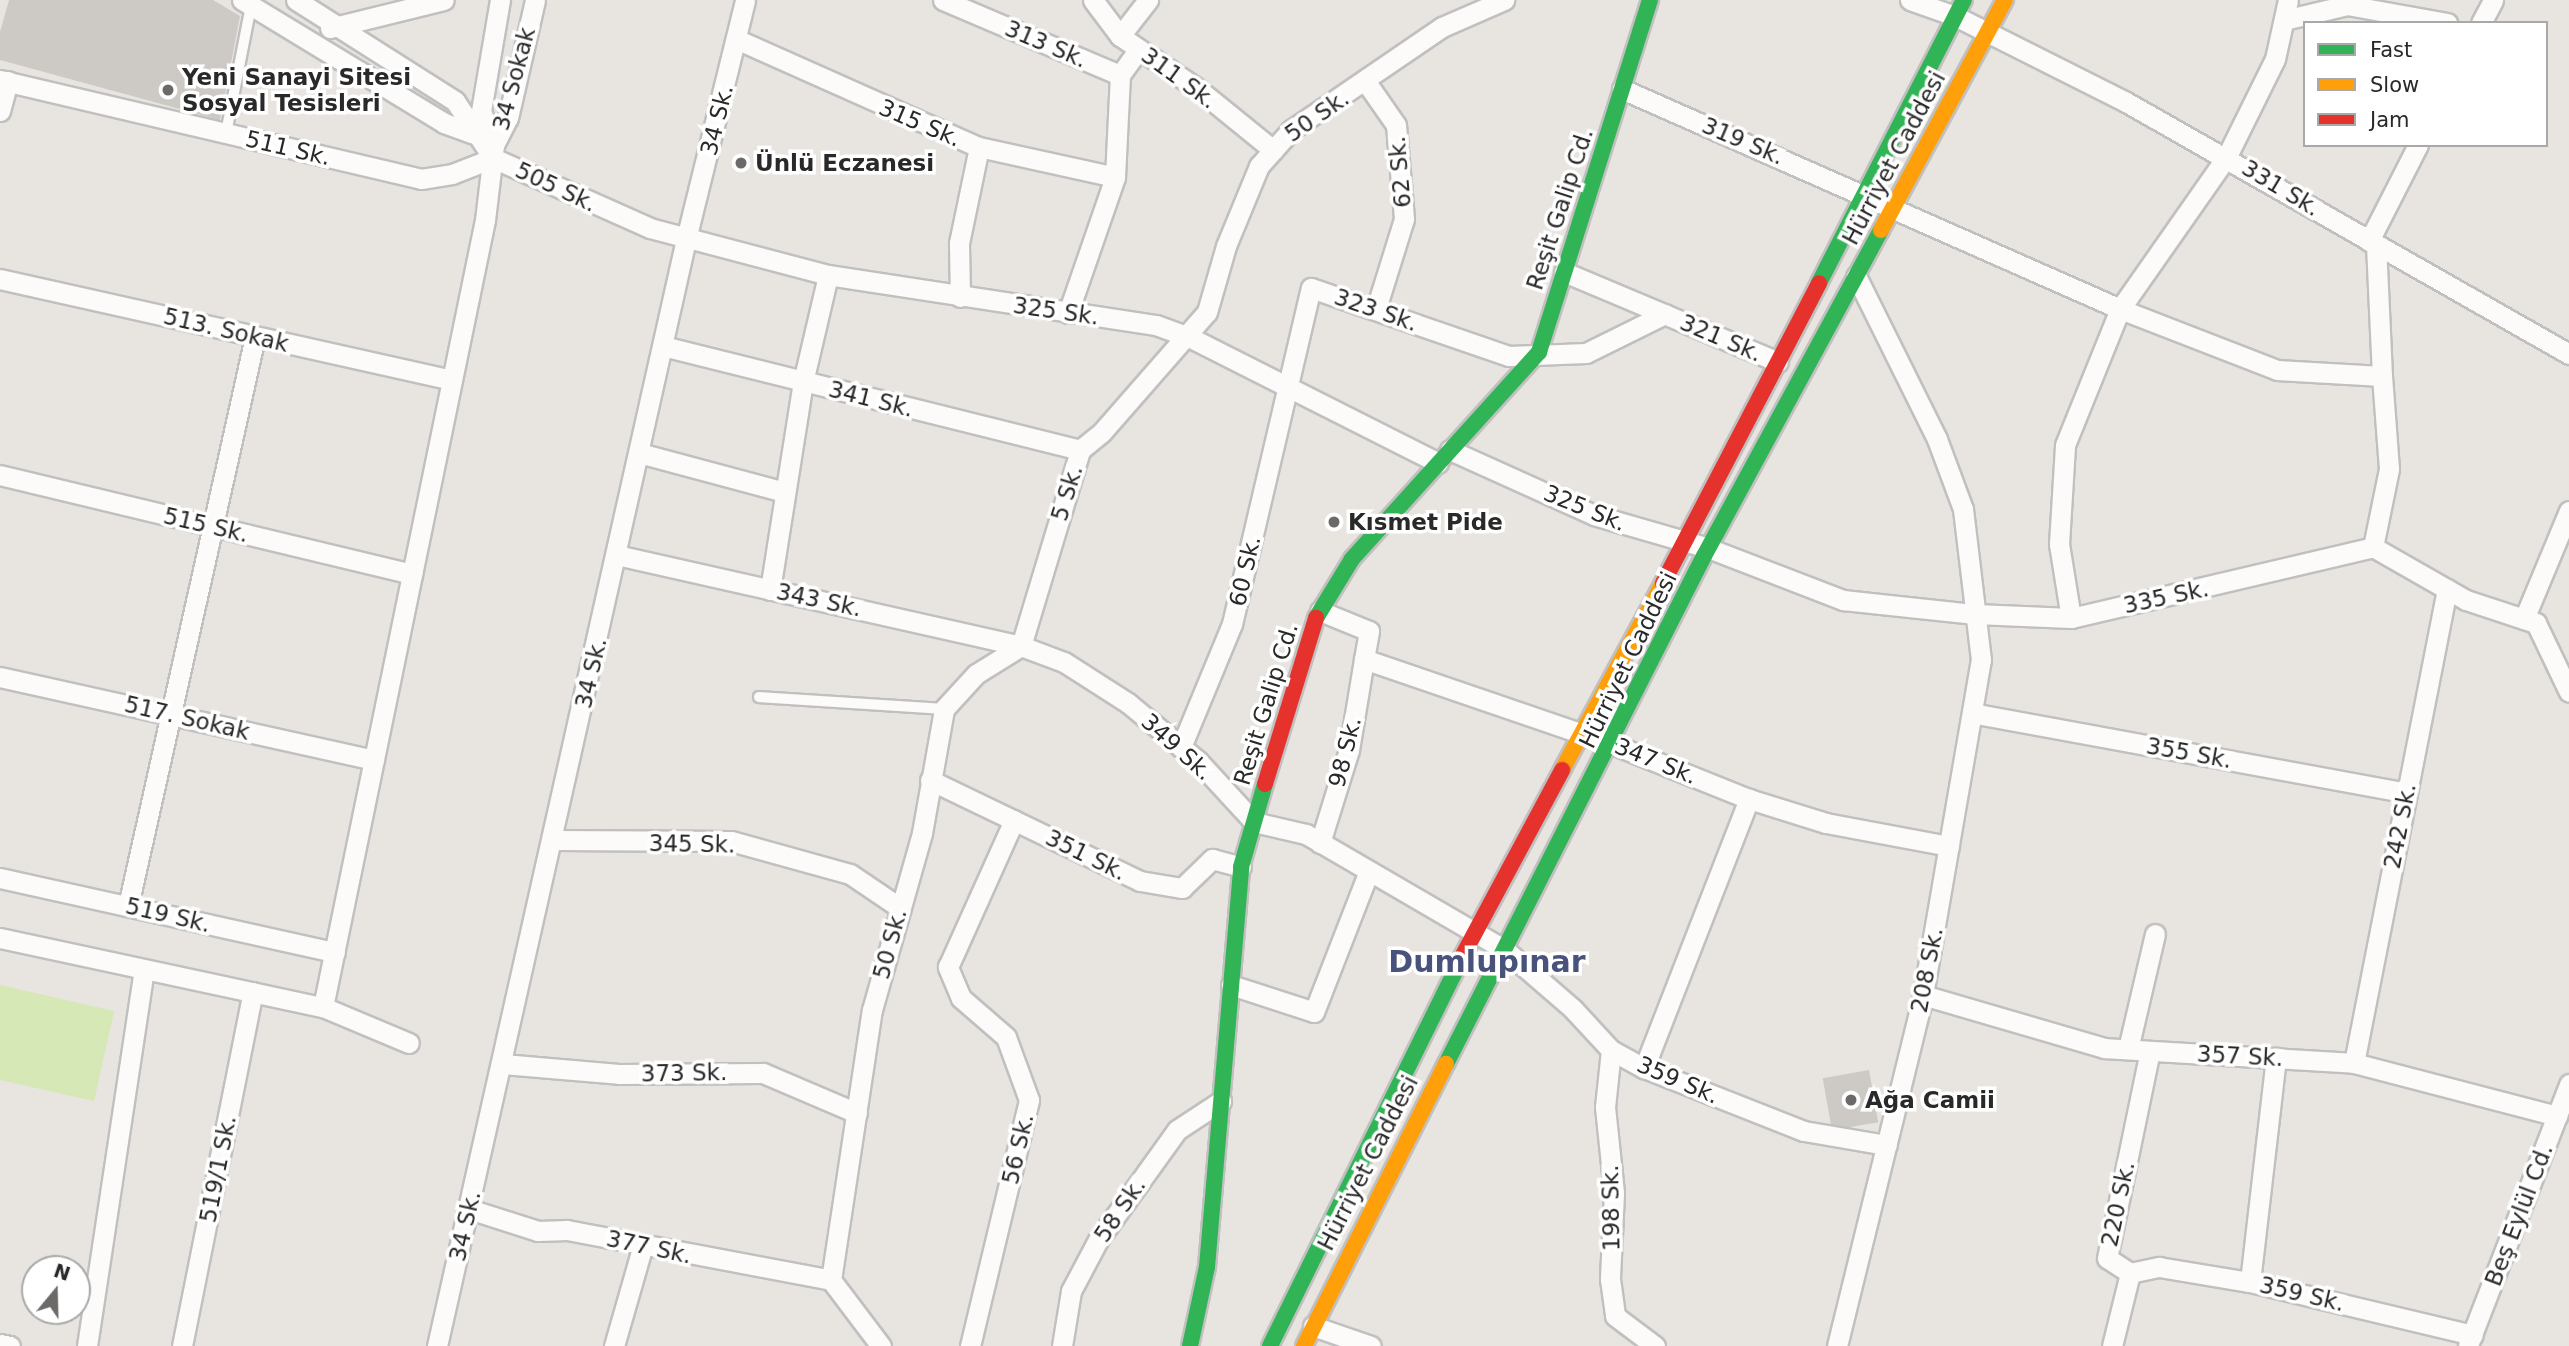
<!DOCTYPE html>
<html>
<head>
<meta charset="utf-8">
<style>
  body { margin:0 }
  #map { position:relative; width:2569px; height:1346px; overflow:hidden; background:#e8e4df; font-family:"DejaVu Sans",sans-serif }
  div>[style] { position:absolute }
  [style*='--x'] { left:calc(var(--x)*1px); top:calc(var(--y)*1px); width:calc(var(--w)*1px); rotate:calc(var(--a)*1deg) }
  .pitch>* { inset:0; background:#d5e8b5 }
  .building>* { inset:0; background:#cdcac6; transform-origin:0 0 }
  .roads { filter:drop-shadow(2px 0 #c1c0c1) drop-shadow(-2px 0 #c1c0c1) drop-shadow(0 2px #c1c0c1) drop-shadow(0 -2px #c1c0c1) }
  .lane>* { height:10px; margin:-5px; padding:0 5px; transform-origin:5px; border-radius:5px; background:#fcfbfa }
  .street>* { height:19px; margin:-9.5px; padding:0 9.5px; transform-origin:9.5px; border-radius:9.5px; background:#fcfbfa }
  .fast>* { height:16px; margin:-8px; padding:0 8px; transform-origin:8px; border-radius:8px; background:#30b455 }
  .slow>* { height:16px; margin:-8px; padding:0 8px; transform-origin:8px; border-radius:8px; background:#ff9f0a }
  .jam>* { height:16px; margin:-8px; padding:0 8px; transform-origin:8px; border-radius:8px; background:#e5322d }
  .dots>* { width:19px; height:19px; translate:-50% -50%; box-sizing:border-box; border:4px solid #fff; border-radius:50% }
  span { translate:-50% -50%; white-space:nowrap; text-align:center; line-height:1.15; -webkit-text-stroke:7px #fff; paint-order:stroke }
  .street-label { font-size:23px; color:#292929 }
  .poi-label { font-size:23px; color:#292929; font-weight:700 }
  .left { translate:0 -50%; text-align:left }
  .district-label { font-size:30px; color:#49527b; font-weight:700 }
  .legend { position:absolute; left:2303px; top:21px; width:245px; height:126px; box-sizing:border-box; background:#fff; border:2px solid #a9a9a9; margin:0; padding:9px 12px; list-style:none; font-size:21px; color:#292929 }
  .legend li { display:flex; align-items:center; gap:14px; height:35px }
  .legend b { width:35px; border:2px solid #a9a9a9 }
  .north { position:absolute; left:21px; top:1255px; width:70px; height:70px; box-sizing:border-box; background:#fff; border:2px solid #a9a9a9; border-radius:50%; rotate:19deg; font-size:19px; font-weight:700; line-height:28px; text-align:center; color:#292929 }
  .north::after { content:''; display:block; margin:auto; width:24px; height:32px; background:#6c6a69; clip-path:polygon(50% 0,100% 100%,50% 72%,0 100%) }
</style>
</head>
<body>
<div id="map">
  <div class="pitch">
    <div style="clip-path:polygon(0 985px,114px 1011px,94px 1101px,0 1080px)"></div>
  </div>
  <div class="building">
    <div style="clip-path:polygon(9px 0,213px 0,240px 16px,220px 120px,0 60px,0 32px)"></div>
    <div style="left:1869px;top:1070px;width:53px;height:47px;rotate:80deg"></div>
  </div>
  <div class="roads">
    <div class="lane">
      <div style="--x:226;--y:133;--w:129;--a:-78.9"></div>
      <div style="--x:759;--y:697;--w:185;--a:3.7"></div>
    </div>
    <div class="street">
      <div style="--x:242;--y:0;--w:237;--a:31.3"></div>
      <div style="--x:444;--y:123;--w:30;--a:20"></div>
      <div style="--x:296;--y:0;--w:188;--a:32.4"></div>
      <div style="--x:455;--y:101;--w:69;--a:56.3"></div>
      <div style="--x:493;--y:158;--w:172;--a:24"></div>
      <div style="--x:650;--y:228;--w:184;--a:14.8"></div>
      <div style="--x:828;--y:275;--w:332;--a:8.7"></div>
      <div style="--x:1156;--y:325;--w:35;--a:20"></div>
      <div style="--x:1189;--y:337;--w:279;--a:26.8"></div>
      <div style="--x:943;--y:0;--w:192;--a:23"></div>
      <div style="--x:1120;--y:75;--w:32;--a:-54"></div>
      <div style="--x:1093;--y:0;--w:45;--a:53.1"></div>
      <div style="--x:1120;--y:36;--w:94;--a:34.2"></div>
      <div style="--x:1198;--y:89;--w:97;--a:39.1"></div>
      <div style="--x:1910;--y:0;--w:48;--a:19.6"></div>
      <div style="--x:1955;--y:16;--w:191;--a:26.7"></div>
      <div style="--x:2126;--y:102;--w:510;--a:29.63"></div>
      <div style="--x:2284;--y:20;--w:65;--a:-13.4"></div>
      <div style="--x:2347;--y:5;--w:102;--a:10.2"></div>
      <div style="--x:2481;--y:23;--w:26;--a:-62"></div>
      <div style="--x:330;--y:28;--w:117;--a:-13.8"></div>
      <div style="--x:1120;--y:36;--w:46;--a:-52.1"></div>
      <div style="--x:736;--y:39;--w:266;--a:24"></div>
      <div style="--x:979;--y:147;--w:139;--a:12.4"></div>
      <div style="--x:0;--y:80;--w:432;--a:13.2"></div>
      <div style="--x:421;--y:179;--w:31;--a:-9"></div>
      <div style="--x:452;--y:174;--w:44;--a:-21.3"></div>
      <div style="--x:1366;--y:82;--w:52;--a:55.1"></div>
      <div style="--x:1396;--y:125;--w:94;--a:85.1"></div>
      <div style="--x:1404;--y:219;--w:94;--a:107.3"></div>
      <div style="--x:1622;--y:89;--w:544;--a:23.83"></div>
      <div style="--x:2120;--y:309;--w:168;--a:21.2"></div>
      <div style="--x:2277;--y:370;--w:105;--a:3.3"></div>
      <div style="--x:2382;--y:376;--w:131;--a:-92.6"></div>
      <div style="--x:0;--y:111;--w:31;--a:-75"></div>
      <div style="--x:494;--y:145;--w:36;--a:-111"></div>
      <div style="--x:481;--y:111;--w:113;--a:-80.3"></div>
      <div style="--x:2369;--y:241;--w:108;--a:-63"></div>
      <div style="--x:1564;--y:272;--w:232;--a:22.8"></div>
      <div style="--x:0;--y:279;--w:463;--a:12.6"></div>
      <div style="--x:960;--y:297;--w:54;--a:-91.1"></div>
      <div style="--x:959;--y:243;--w:98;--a:-78.2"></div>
      <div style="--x:1068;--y:313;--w:144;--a:-70.9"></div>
      <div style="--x:1115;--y:177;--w:102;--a:-87.2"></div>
      <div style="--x:663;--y:346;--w:430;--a:14"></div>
      <div style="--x:1450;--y:450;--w:158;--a:24.3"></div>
      <div style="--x:1594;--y:515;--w:119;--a:16.1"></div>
      <div style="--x:1708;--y:548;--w:145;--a:21.1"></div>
      <div style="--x:1843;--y:600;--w:133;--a:6.1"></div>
      <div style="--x:1975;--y:614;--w:96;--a:2.4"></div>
      <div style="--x:2071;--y:618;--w:310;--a:-13.2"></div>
      <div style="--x:2373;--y:547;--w:107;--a:29.7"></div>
      <div style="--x:2466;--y:600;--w:74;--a:18.2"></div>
      <div style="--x:2536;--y:623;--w:76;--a:64.4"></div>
      <div style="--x:639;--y:453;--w:151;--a:15"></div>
      <div style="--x:0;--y:475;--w:424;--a:13.5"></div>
      <div style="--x:2373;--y:547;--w:80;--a:-78.4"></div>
      <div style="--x:2389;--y:469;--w:93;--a:-94.3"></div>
      <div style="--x:617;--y:555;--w:414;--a:12.7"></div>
      <div style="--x:1021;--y:646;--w:46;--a:20.4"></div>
      <div style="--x:1064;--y:662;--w:76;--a:32.6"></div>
      <div style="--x:1128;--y:703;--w:91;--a:39.6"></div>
      <div style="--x:1198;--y:761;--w:83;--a:47.4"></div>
      <div style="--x:1254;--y:822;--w:53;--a:13"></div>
      <div style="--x:1306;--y:834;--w:230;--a:30.2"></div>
      <div style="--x:1505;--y:950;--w:90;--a:40.9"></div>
      <div style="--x:1573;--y:1009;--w:56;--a:47.2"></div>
      <div style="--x:1611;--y:1050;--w:38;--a:29"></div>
      <div style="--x:1644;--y:1068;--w:172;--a:21.5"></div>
      <div style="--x:1804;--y:1131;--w:84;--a:9.6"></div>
      <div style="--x:770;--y:590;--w:211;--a:-81"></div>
      <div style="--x:803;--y:382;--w:110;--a:-76.8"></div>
      <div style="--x:1320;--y:611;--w:53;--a:22.2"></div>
      <div style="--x:1369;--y:631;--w:28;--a:100"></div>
      <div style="--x:1364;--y:659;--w:262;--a:18.9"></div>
      <div style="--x:1612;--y:744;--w:148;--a:21.9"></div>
      <div style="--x:1749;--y:799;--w:81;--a:17.3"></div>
      <div style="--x:1826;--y:823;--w:125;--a:10.6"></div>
      <div style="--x:2071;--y:618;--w:75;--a:-99.2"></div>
      <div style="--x:2059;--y:544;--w:99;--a:-86.5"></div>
      <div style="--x:2065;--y:445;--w:147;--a:-68"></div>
      <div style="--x:2120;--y:309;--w:187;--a:-55"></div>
      <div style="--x:2227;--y:156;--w:108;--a:-63.7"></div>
      <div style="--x:2275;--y:59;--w:60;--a:-77.6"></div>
      <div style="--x:2524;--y:619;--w:117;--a:-67.4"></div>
      <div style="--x:1021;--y:646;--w:205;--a:-73.2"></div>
      <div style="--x:1080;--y:450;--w:28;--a:-39"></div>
      <div style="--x:1102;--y:432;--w:159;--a:-48.8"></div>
      <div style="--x:1207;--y:312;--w:69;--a:-73.9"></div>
      <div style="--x:1226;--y:246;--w:87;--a:-67.6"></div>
      <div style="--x:1259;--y:166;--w:48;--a:-48.4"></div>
      <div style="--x:1291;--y:130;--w:183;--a:-34.3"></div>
      <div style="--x:1442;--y:27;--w:68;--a:-23.5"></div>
      <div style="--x:0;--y:677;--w:383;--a:12.5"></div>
      <div style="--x:1972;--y:713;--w:442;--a:10.4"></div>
      <div style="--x:1181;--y:747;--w:133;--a:-67.5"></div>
      <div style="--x:1232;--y:624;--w:345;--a:-76.8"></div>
      <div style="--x:1311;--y:288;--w:209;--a:19"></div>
      <div style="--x:1509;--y:356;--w:77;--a:-2.2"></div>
      <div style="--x:1586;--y:353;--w:88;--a:-26.3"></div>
      <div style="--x:930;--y:780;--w:233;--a:25.7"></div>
      <div style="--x:1140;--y:881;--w:43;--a:9.5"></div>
      <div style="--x:1182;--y:888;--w:42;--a:-44"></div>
      <div style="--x:1212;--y:859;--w:30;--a:15"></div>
      <div style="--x:554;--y:840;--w:177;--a:0.3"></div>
      <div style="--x:731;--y:841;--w:123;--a:15.5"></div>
      <div style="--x:850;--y:874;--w:59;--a:34"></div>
      <div style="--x:1320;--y:843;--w:97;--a:-72.7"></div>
      <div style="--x:1349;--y:750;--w:92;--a:-80.6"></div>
      <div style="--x:0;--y:878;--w:343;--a:12.5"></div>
      <div style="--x:128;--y:906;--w:583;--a:-77.42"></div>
      <div style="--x:0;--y:938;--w:330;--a:12.1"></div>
      <div style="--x:323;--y:1007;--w:93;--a:22.7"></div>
      <div style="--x:1231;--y:985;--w:87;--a:18"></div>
      <div style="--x:1314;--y:1012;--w:151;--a:-68.7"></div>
      <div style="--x:1923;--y:995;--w:189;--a:16.3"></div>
      <div style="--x:2104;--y:1048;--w:250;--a:3.4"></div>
      <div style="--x:2354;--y:1063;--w:210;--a:14.6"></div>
      <div style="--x:323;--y:1007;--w:804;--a:-78.37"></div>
      <div style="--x:485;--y:220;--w:76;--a:-83.2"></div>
      <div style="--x:494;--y:145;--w:30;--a:-63"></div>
      <div style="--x:508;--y:118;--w:121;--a:-77.1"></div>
      <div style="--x:2128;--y:1049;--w:118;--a:-76.8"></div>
      <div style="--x:1611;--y:1050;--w:57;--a:96"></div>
      <div style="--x:1605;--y:1107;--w:86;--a:84"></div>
      <div style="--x:1614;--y:1193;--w:86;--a:92.7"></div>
      <div style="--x:1610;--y:1279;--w:37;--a:82"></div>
      <div style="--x:1615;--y:1316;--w:50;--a:36.9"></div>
      <div style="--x:2354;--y:1063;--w:483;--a:-78.9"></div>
      <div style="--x:503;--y:1064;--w:116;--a:4.9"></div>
      <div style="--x:619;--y:1074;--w:144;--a:-0.4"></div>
      <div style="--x:763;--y:1073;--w:102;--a:23.1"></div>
      <div style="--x:1644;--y:1068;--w:289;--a:-68.7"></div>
      <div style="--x:469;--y:1209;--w:72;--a:17.7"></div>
      <div style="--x:538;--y:1231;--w:29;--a:-2"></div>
      <div style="--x:567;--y:1230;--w:269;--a:10.7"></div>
      <div style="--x:2130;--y:1273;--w:30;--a:-12"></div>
      <div style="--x:2159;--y:1267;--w:92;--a:9.4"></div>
      <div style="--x:2250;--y:1282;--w:229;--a:13.4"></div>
      <div style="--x:831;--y:1280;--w:273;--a:-81.4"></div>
      <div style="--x:872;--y:1010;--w:184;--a:-74.2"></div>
      <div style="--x:922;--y:833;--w:126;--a:-79.9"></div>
      <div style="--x:944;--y:709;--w:47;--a:-47.6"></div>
      <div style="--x:976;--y:674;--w:53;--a:-31.9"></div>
      <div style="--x:831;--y:1280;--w:83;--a:52.9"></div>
      <div style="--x:2250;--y:1282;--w:226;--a:-83.4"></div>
      <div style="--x:1313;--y:1326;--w:61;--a:19"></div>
      <div style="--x:0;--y:1344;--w:10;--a:11"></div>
      <div style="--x:2468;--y:1345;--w:280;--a:-68.8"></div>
      <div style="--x:87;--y:1346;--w:381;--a:-81.4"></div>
      <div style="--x:182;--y:1346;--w:361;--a:-78.7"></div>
      <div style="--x:437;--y:1346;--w:1135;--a:-77.32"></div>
      <div style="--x:686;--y:239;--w:246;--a:-76.1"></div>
      <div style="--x:614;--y:1346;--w:105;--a:-74"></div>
      <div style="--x:970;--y:1346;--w:253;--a:-76.5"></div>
      <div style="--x:1029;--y:1100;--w:67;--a:-110.1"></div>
      <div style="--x:1006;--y:1037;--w:60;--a:-139.1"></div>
      <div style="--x:961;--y:998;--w:34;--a:-113"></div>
      <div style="--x:948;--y:967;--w:161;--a:-65.8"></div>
      <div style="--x:1062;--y:1346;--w:56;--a:-80.7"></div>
      <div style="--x:1071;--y:1291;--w:58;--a:-62.1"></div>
      <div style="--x:1098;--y:1240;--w:135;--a:-54.3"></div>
      <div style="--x:1177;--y:1130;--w:53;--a:-33.4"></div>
      <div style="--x:1837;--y:1346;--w:361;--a:-76.2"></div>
      <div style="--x:1923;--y:995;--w:340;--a:-80.2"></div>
      <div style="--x:1981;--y:660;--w:152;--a:-96.8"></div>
      <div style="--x:1963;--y:509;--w:75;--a:-110.4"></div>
      <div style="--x:1937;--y:439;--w:182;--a:-116.4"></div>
      <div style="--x:2112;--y:1346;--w:75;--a:-76.1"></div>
      <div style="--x:2130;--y:1273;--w:27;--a:-147"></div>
      <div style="--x:2107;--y:1258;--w:211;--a:-78.3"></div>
    </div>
    <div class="fast">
      <div style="--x:1819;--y:283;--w:318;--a:-62.9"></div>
      <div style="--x:1316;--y:618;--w:69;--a:-58.6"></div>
      <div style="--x:1352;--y:559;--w:279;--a:-47.9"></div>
      <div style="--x:1539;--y:352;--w:369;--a:-72.5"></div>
      <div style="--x:1446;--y:1064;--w:570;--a:-63.08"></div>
      <div style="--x:1704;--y:556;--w:371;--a:-61.5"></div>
      <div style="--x:1190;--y:1346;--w:81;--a:-77.9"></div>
      <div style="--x:1207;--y:1267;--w:401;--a:-85.1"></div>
      <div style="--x:1241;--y:867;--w:86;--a:-73.9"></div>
      <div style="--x:1270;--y:1346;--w:436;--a:-63.7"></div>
    </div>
    <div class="slow">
      <div style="--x:1881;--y:230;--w:261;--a:-61.7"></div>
      <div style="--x:1562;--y:770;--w:213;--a:-61.6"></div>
      <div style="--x:1304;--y:1346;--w:316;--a:-63.3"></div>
    </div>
    <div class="jam">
      <div style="--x:1663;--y:583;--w:338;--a:-62.5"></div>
      <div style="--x:1265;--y:784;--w:174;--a:-72.9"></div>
      <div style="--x:1463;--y:955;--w:210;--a:-61.8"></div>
    </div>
  </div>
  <div class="dots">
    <div style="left:168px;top:90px;background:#6c6a69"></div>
    <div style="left:741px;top:163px;background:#6c6a69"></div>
    <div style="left:1334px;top:522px;background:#6c6a69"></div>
    <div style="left:1851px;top:1100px;background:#6c6a69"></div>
  </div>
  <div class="street-label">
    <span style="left:1046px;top:44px;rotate:23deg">313 Sk.</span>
    <span style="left:1179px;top:78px;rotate:36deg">311 Sk.</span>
    <span style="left:514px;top:79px;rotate:-75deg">34 Sokak</span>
    <span style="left:1317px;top:116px;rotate:-35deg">50 Sk.</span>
    <span style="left:717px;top:120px;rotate:-76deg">34 Sk.</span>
    <span style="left:920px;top:123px;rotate:23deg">315 Sk.</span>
    <span style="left:1743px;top:141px;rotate:23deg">319 Sk.</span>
    <span style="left:288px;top:148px;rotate:13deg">511 Sk.</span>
    <span style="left:1894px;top:158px;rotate:-62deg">Hürriyet Caddesi</span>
    <span style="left:1400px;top:172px;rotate:-95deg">62 Sk.</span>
    <span style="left:556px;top:187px;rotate:25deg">505 Sk.</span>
    <span style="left:2281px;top:188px;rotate:31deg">331 Sk.</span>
    <span style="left:1560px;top:209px;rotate:-72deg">Reşit Galip Cd.</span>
    <span style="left:1376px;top:310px;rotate:19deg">323 Sk.</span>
    <span style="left:1056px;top:311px;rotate:8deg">325 Sk.</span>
    <span style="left:226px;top:330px;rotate:13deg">513. Sokak</span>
    <span style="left:1721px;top:338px;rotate:23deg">321 Sk.</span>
    <span style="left:871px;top:399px;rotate:14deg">341 Sk.</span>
    <span style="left:1067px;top:493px;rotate:-73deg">5 Sk.</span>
    <span style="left:1585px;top:508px;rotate:22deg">325 Sk.</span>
    <span style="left:206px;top:525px;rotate:13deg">515 Sk.</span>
    <span style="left:1245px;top:571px;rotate:-77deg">60 Sk.</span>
    <span style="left:2166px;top:597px;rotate:-12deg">335 Sk.</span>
    <span style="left:819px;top:600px;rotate:12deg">343 Sk.</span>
    <span style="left:1628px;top:660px;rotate:-64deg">Hürriyet Caddesi</span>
    <span style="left:591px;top:673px;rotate:-77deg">34 Sk.</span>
    <span style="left:1266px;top:704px;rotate:-73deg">Reşit Galip Cd.</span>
    <span style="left:187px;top:718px;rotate:13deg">517. Sokak</span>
    <span style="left:1177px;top:747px;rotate:42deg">349 Sk.</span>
    <span style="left:1345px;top:752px;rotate:-76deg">98 Sk.</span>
    <span style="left:2189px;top:753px;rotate:10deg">355 Sk.</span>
    <span style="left:1656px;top:761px;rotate:22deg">347 Sk.</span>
    <span style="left:2400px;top:826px;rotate:-79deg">242 Sk.</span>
    <span style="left:692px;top:844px;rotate:1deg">345 Sk.</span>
    <span style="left:1086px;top:855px;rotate:26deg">351 Sk.</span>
    <span style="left:168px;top:915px;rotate:13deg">519 Sk.</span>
    <span style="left:890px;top:944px;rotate:-75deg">50 Sk.</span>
    <span style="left:1927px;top:970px;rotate:-79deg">208 Sk.</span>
    <span style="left:2240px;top:1056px;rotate:3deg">357 Sk.</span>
    <span style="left:684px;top:1073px;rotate:-1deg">373 Sk.</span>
    <span style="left:1678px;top:1080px;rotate:23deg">359 Sk.</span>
    <span style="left:1018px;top:1149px;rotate:-77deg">56 Sk.</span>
    <span style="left:1368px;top:1163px;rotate:-63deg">Hürriyet Caddesi</span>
    <span style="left:218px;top:1169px;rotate:-79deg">519/1 Sk.</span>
    <span style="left:2118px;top:1204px;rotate:-78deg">220 Sk.</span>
    <span style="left:1611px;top:1208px;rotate:-91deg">198 Sk.</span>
    <span style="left:1120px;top:1210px;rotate:-56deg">58 Sk.</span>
    <span style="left:2519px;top:1215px;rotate:-69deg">Beş Eylül Cd.</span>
    <span style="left:465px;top:1226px;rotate:-77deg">34 Sk.</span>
    <span style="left:649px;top:1247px;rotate:12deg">377 Sk.</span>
    <span style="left:2302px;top:1294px;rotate:13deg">359 Sk.</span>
  </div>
  <div class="poi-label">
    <span class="left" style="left:182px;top:90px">Yeni Sanayi Sitesi<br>Sosyal Tesisleri</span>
    <span class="left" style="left:755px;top:163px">Ünlü Eczanesi</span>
    <span class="left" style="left:1348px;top:522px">Kısmet Pide</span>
    <span class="left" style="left:1865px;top:1100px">Ağa Camii</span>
  </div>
  <div class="district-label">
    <span style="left:1487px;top:962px">Dumlupınar</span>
  </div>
  <ul class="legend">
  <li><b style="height:9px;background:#30b455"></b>Fast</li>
  <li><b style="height:9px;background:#ff9f0a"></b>Slow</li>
  <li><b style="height:9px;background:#e5322d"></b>Jam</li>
  </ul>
  <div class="north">N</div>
</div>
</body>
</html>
